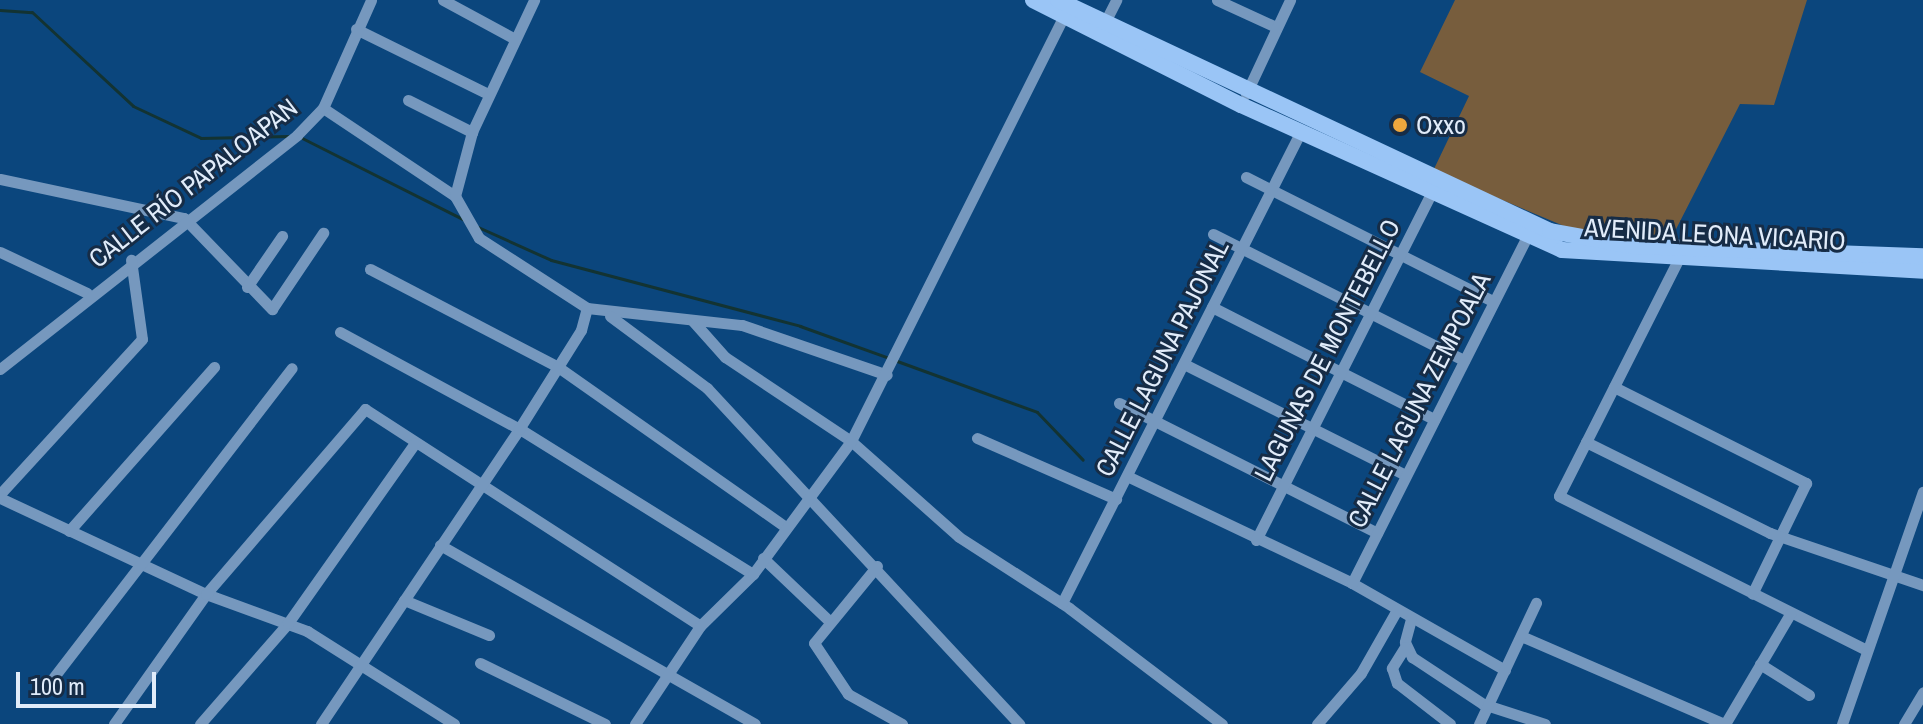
<!DOCTYPE html>
<html>
<head>
<meta charset="utf-8">
<style>
  body { margin:0 }
  #map { position:relative; width:1923px; height:724px; overflow:hidden; background:#0b467d; font-family:"Archivo Narrow",sans-serif }
  div>[style] { position:absolute }
  [style*='--x'] { left:calc(var(--x)*1px); top:calc(var(--y)*1px); width:calc(var(--w)*1px); rotate:calc(var(--a)*1deg) }
  .green>* { inset:0; background:#775d3d }
  .stream>* { height:3px; margin:-1.5px; padding:0 1.5px; transform-origin:1.5px; border-radius:1.5px; background:#133332 }
  .street>* { height:11px; margin:-5.5px; padding:0 5.5px; transform-origin:5.5px; border-radius:5.5px; background:#7698be }
  .secondary>* { height:16px; margin:-8px; padding:0 8px; transform-origin:8px; border-radius:8px; background:#9ac5f6 }
  .dots>* { width:22px; height:22px; translate:-50% -50%; box-sizing:border-box; border:4px solid #162c46; border-radius:50% }
  span { translate:-50% -50%; white-space:nowrap; text-align:center; line-height:1.15; -webkit-text-stroke:6px #162c46; paint-order:stroke }
  .poi-label { font-size:26px; color:#e1ecfa }
  .left { translate:0 -50%; text-align:left }
  .street-label { font-size:26px; color:#e1ecfa }
  .scale { position:absolute; left:16px; top:672px; width:140px; height:36px; box-sizing:border-box; border:4px solid #e1ecfa; border-top:0; padding-left:10px; font-size:24px; line-height:28px; white-space:nowrap; color:#e1ecfa; -webkit-text-stroke:6px #162c46; paint-order:stroke }
</style>
</head>
<body>
<div id="map">
  <div class="green">
    <div style="clip-path:polygon(1455px 0,1807px 0,1774px 105px,1740px 104px,1672px 237px,1571px 229px,1433px 171px,1469px 96px,1420px 72px)"></div>
  </div>
  <div class="stream">
    <div style="--x:0;--y:10;--w:32;--a:4"></div>
    <div style="--x:32;--y:12;--w:138;--a:42.9"></div>
    <div style="--x:133;--y:106;--w:75;--a:25.2"></div>
    <div style="--x:201;--y:138;--w:88;--a:-1.3"></div>
    <div style="--x:300;--y:137;--w:184;--a:26.8"></div>
    <div style="--x:478;--y:227;--w:80;--a:24.3"></div>
    <div style="--x:551;--y:260;--w:258;--a:14.8"></div>
    <div style="--x:800;--y:326;--w:95;--a:19.8"></div>
    <div style="--x:897;--y:361;--w:149;--a:20"></div>
    <div style="--x:1037;--y:412;--w:66;--a:46.2"></div>
  </div>
  <div class="street">
    <div style="--x:443;--y:0;--w:80;--a:28.5"></div>
    <div style="--x:1217;--y:0;--w:65;--a:24.6"></div>
    <div style="--x:1105;--y:22;--w:25;--a:-63"></div>
    <div style="--x:356;--y:29;--w:147;--a:26.2"></div>
    <div style="--x:1246;--y:94;--w:104;--a:-64.9"></div>
    <div style="--x:408;--y:100;--w:72;--a:26.6"></div>
    <div style="--x:323;--y:108;--w:159;--a:33.7"></div>
    <div style="--x:455;--y:196;--w:48;--a:60.3"></div>
    <div style="--x:479;--y:238;--w:129;--a:32.9"></div>
    <div style="--x:587;--y:308;--w:156;--a:6.3"></div>
    <div style="--x:742;--y:325;--w:153;--a:19"></div>
    <div style="--x:1246;--y:177;--w:276;--a:26.7"></div>
    <div style="--x:0;--y:179;--w:188;--a:12"></div>
    <div style="--x:184;--y:218;--w:127;--a:46"></div>
    <div style="--x:272;--y:309;--w:92;--a:-56.1"></div>
    <div style="--x:455;--y:196;--w:66;--a:-75.1"></div>
    <div style="--x:472;--y:132;--w:146;--a:-64.8"></div>
    <div style="--x:1213;--y:234;--w:281;--a:26.7"></div>
    <div style="--x:0;--y:252;--w:96;--a:25.2"></div>
    <div style="--x:1678;--y:260;--w:264;--a:116.8"></div>
    <div style="--x:1559;--y:496;--w:344;--a:26.6"></div>
    <div style="--x:370;--y:269;--w:212;--a:27.5"></div>
    <div style="--x:558;--y:367;--w:279;--a:35.1"></div>
    <div style="--x:247;--y:287;--w:62;--a:-55.5"></div>
    <div style="--x:1212;--y:307;--w:249;--a:26.8"></div>
    <div style="--x:610;--y:316;--w:121;--a:36.6"></div>
    <div style="--x:707;--y:388;--w:459;--a:47.1"></div>
    <div style="--x:692;--y:320;--w:50;--a:48.3"></div>
    <div style="--x:725;--y:357;--w:151;--a:33.7"></div>
    <div style="--x:851;--y:441;--w:144;--a:41.6"></div>
    <div style="--x:959;--y:537;--w:131;--a:32.8"></div>
    <div style="--x:1069;--y:608;--w:192;--a:37.2"></div>
    <div style="--x:340;--y:332;--w:208;--a:28.4"></div>
    <div style="--x:523;--y:431;--w:271;--a:31.9"></div>
    <div style="--x:1184;--y:364;--w:248;--a:26.6"></div>
    <div style="--x:0;--y:369;--w:378;--a:-38.2"></div>
    <div style="--x:297;--y:135;--w:37;--a:-46"></div>
    <div style="--x:323;--y:108;--w:118;--a:-66"></div>
    <div style="--x:1614;--y:387;--w:215;--a:26.6"></div>
    <div style="--x:1806;--y:483;--w:123;--a:115.9"></div>
    <div style="--x:1119;--y:403;--w:289;--a:26.7"></div>
    <div style="--x:977;--y:438;--w:152;--a:23.7"></div>
    <div style="--x:1586;--y:442;--w:205;--a:26.3"></div>
    <div style="--x:1770;--y:533;--w:162;--a:18.8"></div>
    <div style="--x:1127;--y:476;--w:249;--a:25.4"></div>
    <div style="--x:1352;--y:583;--w:176;--a:29.6"></div>
    <div style="--x:0;--y:494;--w:210;--a:-47.5"></div>
    <div style="--x:142;--y:339;--w:80;--a:-97.9"></div>
    <div style="--x:0;--y:498;--w:227;--a:25"></div>
    <div style="--x:206;--y:594;--w:108;--a:20.1"></div>
    <div style="--x:307;--y:631;--w:174;--a:32.3"></div>
    <div style="--x:69;--y:531;--w:219;--a:-48.5"></div>
    <div style="--x:1256;--y:540;--w:395;--a:-63.2"></div>
    <div style="--x:440;--y:545;--w:362;--a:29.6"></div>
    <div style="--x:763;--y:558;--w:90;--a:43.6"></div>
    <div style="--x:877;--y:566;--w:99;--a:129.3"></div>
    <div style="--x:814;--y:643;--w:61;--a:56.3"></div>
    <div style="--x:848;--y:694;--w:62;--a:29.1"></div>
    <div style="--x:1352;--y:583;--w:386;--a:-63.2"></div>
    <div style="--x:404;--y:600;--w:92;--a:22.4"></div>
    <div style="--x:1062;--y:603;--w:529;--a:-63.14"></div>
    <div style="--x:1411;--y:619;--w:24;--a:105"></div>
    <div style="--x:1405;--y:642;--w:17;--a:65"></div>
    <div style="--x:1412;--y:657;--w:85;--a:33.5"></div>
    <div style="--x:1483;--y:704;--w:65;--a:17.9"></div>
    <div style="--x:1521;--y:636;--w:221;--a:23.4"></div>
    <div style="--x:1405;--y:647;--w:25;--a:122"></div>
    <div style="--x:1392;--y:668;--w:16;--a:72"></div>
    <div style="--x:1397;--y:683;--w:67;--a:37.7"></div>
    <div style="--x:480;--y:663;--w:139;--a:26"></div>
    <div style="--x:1760;--y:664;--w:58;--a:32.3"></div>
    <div style="--x:50;--y:682;--w:396;--a:-52.4"></div>
    <div style="--x:114;--y:724;--w:159;--a:-54.7"></div>
    <div style="--x:206;--y:594;--w:244;--a:-49.3"></div>
    <div style="--x:365;--y:409;--w:399;--a:32.9"></div>
    <div style="--x:200;--y:724;--w:134;--a:-48.9"></div>
    <div style="--x:288;--y:623;--w:220;--a:-54.8"></div>
    <div style="--x:321;--y:724;--w:355;--a:-56.1"></div>
    <div style="--x:519;--y:429;--w:117;--a:-57.9"></div>
    <div style="--x:581;--y:330;--w:23;--a:-75"></div>
    <div style="--x:635;--y:724;--w:118;--a:-56.4"></div>
    <div style="--x:700;--y:626;--w:74;--a:-44.5"></div>
    <div style="--x:753;--y:574;--w:165;--a:-53.6"></div>
    <div style="--x:851;--y:441;--w:476;--a:-63.4"></div>
    <div style="--x:1317;--y:724;--w:67;--a:-49.2"></div>
    <div style="--x:1361;--y:673;--w:73;--a:-60.3"></div>
    <div style="--x:1479;--y:724;--w:134;--a:-64.8"></div>
    <div style="--x:1725;--y:724;--w:128;--a:-59.4"></div>
    <div style="--x:1842;--y:724;--w:246;--a:-70.8"></div>
    <div style="--x:1904;--y:724;--w:37;--a:-59"></div>
  </div>
  <div class="secondary">
    <div style="--x:1033;--y:0;--w:233;--a:26.8"></div>
    <div style="--x:1241;--y:105;--w:352;--a:24.3"></div>
    <div style="--x:1562;--y:250;--w:362;--a:3.3"></div>
    <div style="--x:1058;--y:0;--w:544;--a:25.15"></div>
    <div style="--x:1550;--y:231;--w:83;--a:10.4"></div>
    <div style="--x:1632;--y:246;--w:291;--a:2"></div>
  </div>
  <div class="dots">
    <div style="left:1400px;top:125px;background:#efa73d"></div>
  </div>
  <div class="poi-label">
    <span class="left" style="left:1416px;top:125px">Oxxo</span>
  </div>
  <div class="street-label">
    <span style="left:193px;top:183px;rotate:-38deg">CALLE RÍO PAPALOAPAN</span>
    <span style="left:1715px;top:234px;rotate:3deg">AVENIDA LEONA VICARIO</span>
    <span style="left:1327px;top:350px;rotate:-63deg">LAGUNAS DE MONTEBELLO</span>
    <span style="left:1162px;top:358px;rotate:-63deg">CALLE LAGUNA PAJONAL</span>
    <span style="left:1419px;top:400px;rotate:-63deg">CALLE LAGUNA ZEMPOALA</span>
  </div>
  <div class="scale">100 m</div>
</div>
</body>
</html>
